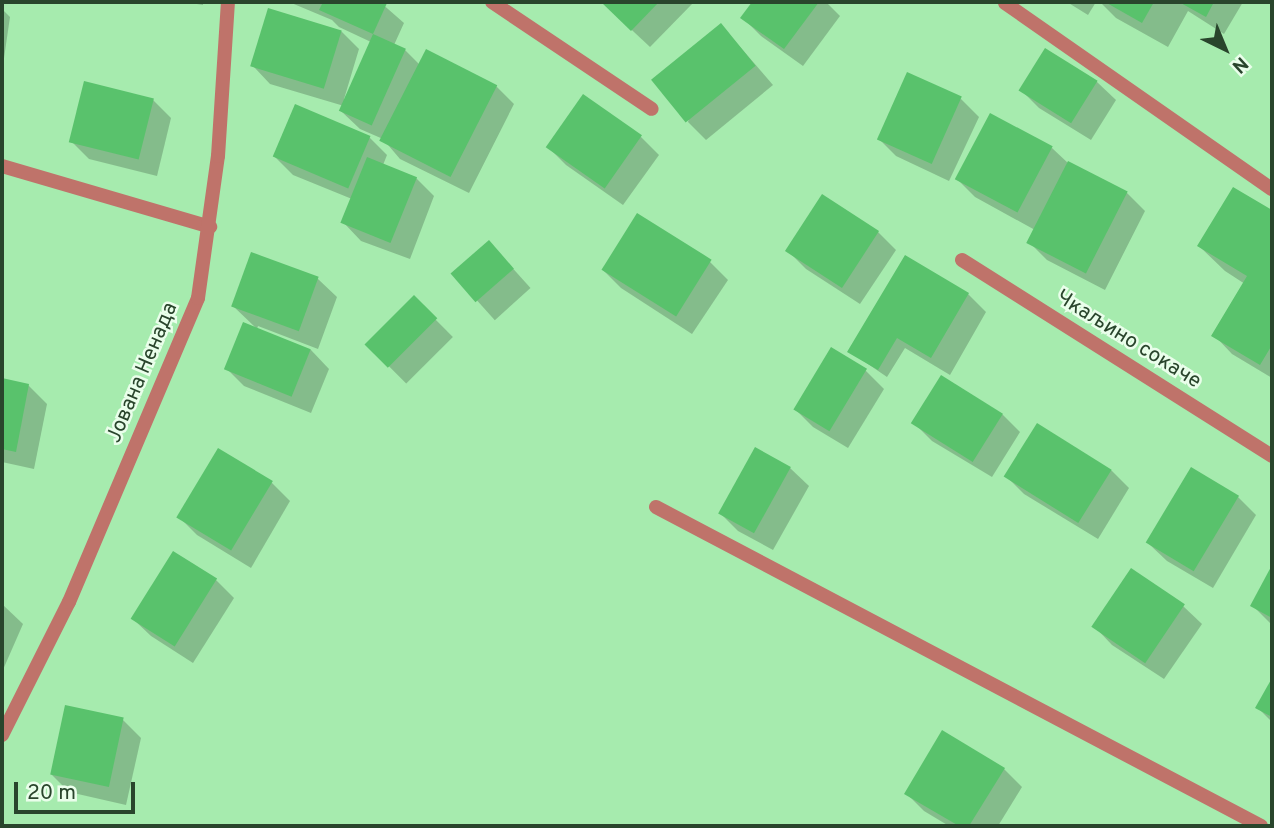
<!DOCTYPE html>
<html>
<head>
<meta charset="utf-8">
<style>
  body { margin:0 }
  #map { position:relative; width:1274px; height:828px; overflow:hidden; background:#a6ebae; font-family:Overpass,sans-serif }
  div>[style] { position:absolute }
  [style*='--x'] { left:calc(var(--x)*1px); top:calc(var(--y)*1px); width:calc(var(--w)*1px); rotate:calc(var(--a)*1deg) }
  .shadow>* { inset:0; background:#0003; transform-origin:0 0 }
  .building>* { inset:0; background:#59c26c; transform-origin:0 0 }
  .lane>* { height:14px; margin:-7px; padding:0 7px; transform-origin:7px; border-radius:7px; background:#bf736a }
  .street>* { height:14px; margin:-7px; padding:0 7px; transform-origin:7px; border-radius:7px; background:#bf736a }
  span { translate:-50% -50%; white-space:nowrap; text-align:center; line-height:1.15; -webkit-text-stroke:5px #eafeeb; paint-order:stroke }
  .street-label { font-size:21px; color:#29452c }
  .frame { position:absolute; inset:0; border:4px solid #29452c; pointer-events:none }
  .north { position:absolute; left:1190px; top:14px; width:70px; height:70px; -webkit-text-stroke:5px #eafeeb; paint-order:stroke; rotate:137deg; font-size:19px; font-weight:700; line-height:28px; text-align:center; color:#29452c }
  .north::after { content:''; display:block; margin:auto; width:24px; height:32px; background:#29452c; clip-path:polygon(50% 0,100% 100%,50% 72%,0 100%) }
  .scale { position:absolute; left:14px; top:782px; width:121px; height:32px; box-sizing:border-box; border:4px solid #29452c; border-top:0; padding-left:9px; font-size:21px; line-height:24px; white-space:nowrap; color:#29452c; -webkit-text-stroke:5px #eafeeb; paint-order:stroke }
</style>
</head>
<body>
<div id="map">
  <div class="shadow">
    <div style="clip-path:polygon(184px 2px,203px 2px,203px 5px)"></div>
    <div style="clip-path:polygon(289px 2px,380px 2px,404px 23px,394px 45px,405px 50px,420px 65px,496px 86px,514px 104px,469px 193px,400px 159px,383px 139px,360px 129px,341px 111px,344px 106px,270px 84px,252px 65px,341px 31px,359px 49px,344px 99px,346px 100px,371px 42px,339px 27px,332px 20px)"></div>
    <div style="clip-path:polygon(602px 2px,694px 2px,650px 47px)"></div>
    <div style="clip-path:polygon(755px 2px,826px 2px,840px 16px,803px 66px,761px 36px,743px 18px)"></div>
    <div style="clip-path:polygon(1067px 2px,1096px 2px,1088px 15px)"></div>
    <div style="clip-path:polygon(1100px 2px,1243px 2px,1224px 34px,1188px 11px,1168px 47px,1116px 18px)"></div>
    <div style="clip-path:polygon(2px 9px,10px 17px,2px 72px)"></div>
    <div style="clip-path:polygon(721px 25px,773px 85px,706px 140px,688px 122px)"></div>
    <div style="clip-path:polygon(1046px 50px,1097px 82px,1116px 100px,1091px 140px,1039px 108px,1021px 90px)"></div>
    <div style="clip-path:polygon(961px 99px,979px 117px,949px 181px,896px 156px,878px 138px)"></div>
    <div style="clip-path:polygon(153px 100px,171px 118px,157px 176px,89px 159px,71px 141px)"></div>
    <div style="clip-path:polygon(369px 137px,387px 155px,383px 165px,416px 178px,434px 196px,410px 259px,361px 241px,343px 222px,352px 199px,293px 175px,275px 157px)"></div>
    <div style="clip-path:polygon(641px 137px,659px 155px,623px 205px,566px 165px,548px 147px)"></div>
    <div style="clip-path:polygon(1052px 148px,1069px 164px,1127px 193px,1145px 211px,1105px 290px,1047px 260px,1029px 242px,1035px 230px,975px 197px,957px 179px)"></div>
    <div style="clip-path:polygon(1234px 189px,1272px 212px,1272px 378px,1232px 354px,1214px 335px,1245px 284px,1225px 271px,1199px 246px)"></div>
    <div style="clip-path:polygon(878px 232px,896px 250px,860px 304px,806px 269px,788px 251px)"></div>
    <div style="left:489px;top:242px;width:62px;height:48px;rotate:48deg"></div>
    <div style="clip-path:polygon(252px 254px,318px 279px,337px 297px,318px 349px,258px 326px,257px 329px,233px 306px)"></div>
    <div style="clip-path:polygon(710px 262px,728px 280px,692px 334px,621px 288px,603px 270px)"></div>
    <div style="clip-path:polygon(968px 294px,986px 312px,950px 375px,905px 348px,887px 377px,849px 351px)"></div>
    <div style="left:414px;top:298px;width:55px;height:66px;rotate:45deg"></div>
    <div style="clip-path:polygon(244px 324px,311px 350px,329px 369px,311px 413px,244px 386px,226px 368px)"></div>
    <div style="clip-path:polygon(831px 350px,866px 371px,884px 389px,848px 448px,813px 427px,795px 409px)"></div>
    <div style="clip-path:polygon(2px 380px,28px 385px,47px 404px,34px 469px,2px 462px)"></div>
    <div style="clip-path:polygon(1002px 414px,1020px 432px,992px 477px,932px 441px,914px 423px)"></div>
    <div style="clip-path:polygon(755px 449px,790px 468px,809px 486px,773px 550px,738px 531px,720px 513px)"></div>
    <div style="clip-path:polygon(219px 450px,272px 483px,290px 501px,251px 568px,197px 535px,179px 517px)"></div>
    <div style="clip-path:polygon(1111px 470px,1129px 488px,1098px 539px,1024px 494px,1006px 476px)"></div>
    <div style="clip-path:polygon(1238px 497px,1256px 515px,1213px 588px,1167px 561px,1148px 543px)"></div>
    <div style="clip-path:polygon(1272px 568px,1272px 625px,1252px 605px)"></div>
    <div style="clip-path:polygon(216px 580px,234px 598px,193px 663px,151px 636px,132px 618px)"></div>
    <div style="clip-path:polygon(2px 604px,23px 624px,2px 672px)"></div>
    <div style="clip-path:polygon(1183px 606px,1202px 624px,1164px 679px,1112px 645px,1094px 626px)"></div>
    <div style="clip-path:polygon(1272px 681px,1272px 722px,1258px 708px)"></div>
    <div style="clip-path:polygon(123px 720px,141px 738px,126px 805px,69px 792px,51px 774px)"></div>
    <div style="clip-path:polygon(1004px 769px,1022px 787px,998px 826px,949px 826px,924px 811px,906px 793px)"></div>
  </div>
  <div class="building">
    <div style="clip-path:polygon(323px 2px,384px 2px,387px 3px,373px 34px,319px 10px)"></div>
    <div style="clip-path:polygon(601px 2px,659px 2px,631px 31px)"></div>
    <div style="clip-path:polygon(752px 2px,819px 2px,784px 49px,740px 18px)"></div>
    <div style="clip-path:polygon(1105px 2px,1154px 2px,1142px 23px)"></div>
    <div style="clip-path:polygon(1179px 2px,1214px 2px,1206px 17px)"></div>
    <div style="left:268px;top:8px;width:77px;height:61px;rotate:17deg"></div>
    <div style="left:721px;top:23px;width:55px;height:90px;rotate:51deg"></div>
    <div style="left:373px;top:34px;width:36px;height:84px;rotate:24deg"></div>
    <div style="left:1045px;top:48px;width:62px;height:50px;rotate:32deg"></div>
    <div style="left:426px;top:49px;width:80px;height:103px;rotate:27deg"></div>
    <div style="left:907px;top:72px;width:60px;height:74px;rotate:24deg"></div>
    <div style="left:84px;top:81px;width:72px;height:63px;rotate:14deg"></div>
    <div style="left:583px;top:94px;width:72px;height:65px;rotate:35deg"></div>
    <div style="left:295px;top:104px;width:82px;height:57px;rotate:23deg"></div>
    <div style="left:990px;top:113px;width:71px;height:75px;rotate:28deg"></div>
    <div style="left:367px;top:157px;width:54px;height:71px;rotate:22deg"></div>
    <div style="left:1068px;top:161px;width:67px;height:92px;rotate:27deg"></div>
    <div style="clip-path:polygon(1233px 187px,1272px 210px,1272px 345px,1260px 365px,1211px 336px,1247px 276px,1197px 246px)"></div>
    <div style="left:822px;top:194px;width:68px;height:68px;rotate:33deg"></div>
    <div style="left:637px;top:213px;width:88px;height:67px;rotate:32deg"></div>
    <div style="left:489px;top:240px;width:38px;height:51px;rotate:49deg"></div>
    <div style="left:251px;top:252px;width:72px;height:58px;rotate:20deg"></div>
    <div style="clip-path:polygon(905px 255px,969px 293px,931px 358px,897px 338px,878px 370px,847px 352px)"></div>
    <div style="left:414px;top:295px;width:33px;height:70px;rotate:45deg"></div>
    <div style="left:243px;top:322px;width:73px;height:51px;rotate:22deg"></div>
    <div style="left:831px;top:347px;width:42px;height:73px;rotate:31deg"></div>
    <div style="left:941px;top:375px;width:73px;height:57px;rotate:32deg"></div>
    <div style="clip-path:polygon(2px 378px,29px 384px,16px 452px,2px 449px)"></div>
    <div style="left:1037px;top:423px;width:88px;height:63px;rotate:32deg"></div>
    <div style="left:755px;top:447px;width:41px;height:76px;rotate:29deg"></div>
    <div style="left:218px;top:448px;width:64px;height:81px;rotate:31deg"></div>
    <div style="left:1191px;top:467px;width:56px;height:88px;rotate:31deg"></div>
    <div style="left:173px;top:551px;width:52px;height:80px;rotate:32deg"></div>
    <div style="clip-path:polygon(1272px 565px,1272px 618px,1250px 606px)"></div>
    <div style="left:1131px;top:568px;width:65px;height:71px;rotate:34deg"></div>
    <div style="clip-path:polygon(1272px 678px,1272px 717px,1255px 708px)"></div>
    <div style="left:65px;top:705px;width:60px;height:71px;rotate:12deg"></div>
    <div style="clip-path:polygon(942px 730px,1005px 768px,969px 826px,959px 826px,904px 794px)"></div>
  </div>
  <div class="lane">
    <div style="--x:656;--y:507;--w:684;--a:27.8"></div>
  </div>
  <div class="street">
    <div style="--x:492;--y:2;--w:192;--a:33.8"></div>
    <div style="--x:1005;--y:3;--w:325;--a:34.9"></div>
    <div style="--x:2;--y:166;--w:217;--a:16.3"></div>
    <div style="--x:962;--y:260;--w:367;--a:32.3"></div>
    <div style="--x:2;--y:735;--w:149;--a:-63.3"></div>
    <div style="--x:69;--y:602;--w:330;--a:-67"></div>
    <div style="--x:198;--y:298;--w:143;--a:-82"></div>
    <div style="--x:218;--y:156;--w:154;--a:-86.3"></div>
  </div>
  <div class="street-label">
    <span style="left:1128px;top:340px;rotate:32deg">Чкаљино сокаче</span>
    <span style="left:143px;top:373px;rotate:-67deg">Јована Ненада</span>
  </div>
  <div class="frame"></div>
  <div class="north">N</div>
  <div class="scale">20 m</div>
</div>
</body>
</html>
